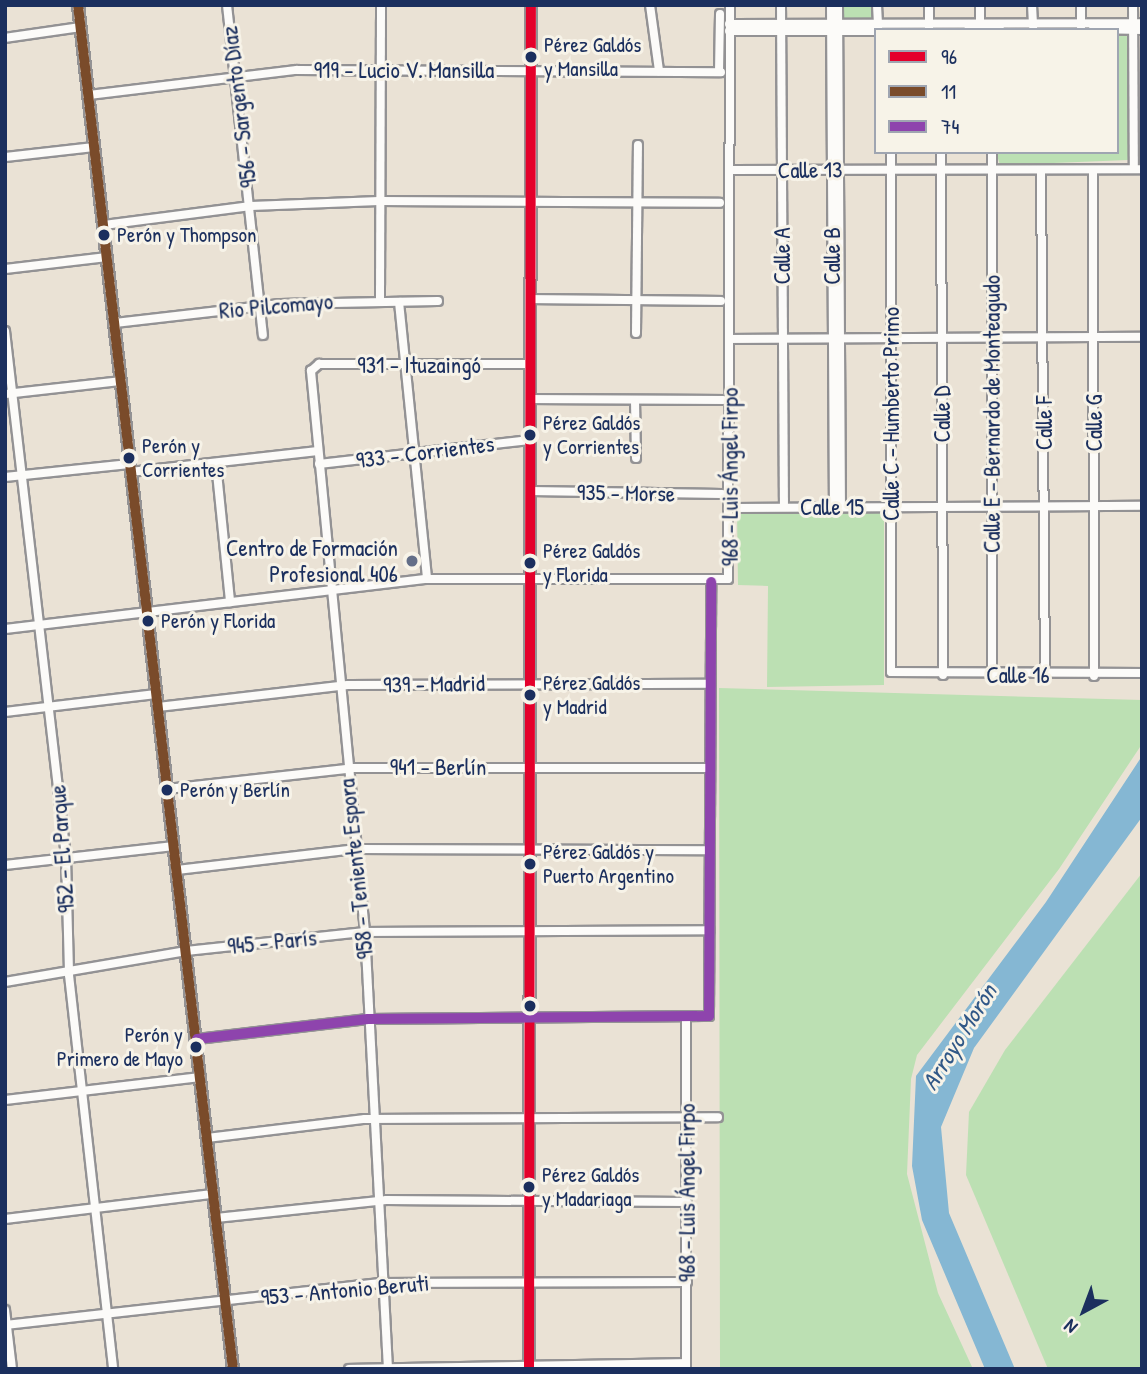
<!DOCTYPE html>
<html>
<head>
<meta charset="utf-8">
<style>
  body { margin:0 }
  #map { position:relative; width:1147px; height:1374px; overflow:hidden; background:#eae2d5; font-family:"Patrick Hand",sans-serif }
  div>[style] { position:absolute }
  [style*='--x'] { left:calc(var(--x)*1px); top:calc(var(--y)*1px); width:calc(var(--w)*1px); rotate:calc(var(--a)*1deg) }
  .green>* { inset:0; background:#bce0b3; transform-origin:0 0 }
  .water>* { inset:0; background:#85b7d3 }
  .roads { filter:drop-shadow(2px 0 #939294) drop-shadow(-2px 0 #939294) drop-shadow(0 2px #939294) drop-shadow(0 -2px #939294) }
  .minor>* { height:8px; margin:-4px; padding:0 4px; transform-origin:4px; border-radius:4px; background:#fcfbf9 }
  .major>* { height:10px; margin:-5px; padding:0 5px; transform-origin:5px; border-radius:5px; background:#fcfbf9 }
  .bus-1>* { height:10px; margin:-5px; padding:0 5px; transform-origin:5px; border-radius:5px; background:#e4002b }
  .bus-2>* { height:10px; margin:-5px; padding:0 5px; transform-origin:5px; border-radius:5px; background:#7a4b2a }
  .bus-3>* { height:10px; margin:-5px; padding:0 5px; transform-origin:5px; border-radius:5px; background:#8e44ad }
  .dots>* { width:19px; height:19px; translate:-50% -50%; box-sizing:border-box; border:4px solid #f7f3e8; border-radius:50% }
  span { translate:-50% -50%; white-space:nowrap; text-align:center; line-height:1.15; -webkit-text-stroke:6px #f7f3e8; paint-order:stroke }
  .bus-label { font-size:21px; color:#1b2f5e }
  .left { translate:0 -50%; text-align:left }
  .right { translate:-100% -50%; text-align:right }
  .street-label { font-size:23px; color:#1b2f5e }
  .poi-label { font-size:23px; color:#1b2f5e }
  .water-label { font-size:24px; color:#315887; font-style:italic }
  .frame { position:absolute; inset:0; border:7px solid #1b2f5e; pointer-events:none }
  .legend { position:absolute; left:874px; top:28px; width:245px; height:126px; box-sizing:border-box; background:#f7f3e8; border:2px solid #9fa5b1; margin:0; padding:9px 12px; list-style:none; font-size:21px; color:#1b2f5e }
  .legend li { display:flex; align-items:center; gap:14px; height:35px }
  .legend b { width:35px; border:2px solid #9fa5b1 }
  .north { position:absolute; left:1049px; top:1276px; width:70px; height:70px; -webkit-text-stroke:5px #f7f3e8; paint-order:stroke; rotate:221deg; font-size:19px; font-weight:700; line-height:28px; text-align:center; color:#1b2f5e }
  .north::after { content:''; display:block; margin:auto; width:24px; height:32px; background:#1b2f5e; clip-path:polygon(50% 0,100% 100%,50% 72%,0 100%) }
</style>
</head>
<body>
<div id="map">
  <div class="green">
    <div style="left:838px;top:5px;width:39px;height:19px"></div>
    <div style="clip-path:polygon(1117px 33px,1129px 37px,1128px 160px,1000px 165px,996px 152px,1117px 152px)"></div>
    <div style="clip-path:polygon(737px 511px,884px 512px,884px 685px,767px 687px,768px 586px,738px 585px)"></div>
    <div style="clip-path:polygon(719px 688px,1142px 700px,1142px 744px,1059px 869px,917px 1055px,911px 1079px,907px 1174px,938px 1293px,973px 1369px,720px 1369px)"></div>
    <div style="clip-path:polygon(1142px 873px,1142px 1369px,1048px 1369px,966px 1175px,969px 1112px,1005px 1050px)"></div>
  </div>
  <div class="water">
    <div style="clip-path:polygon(1142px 756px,1142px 817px,974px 1048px,941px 1127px,949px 1213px,1015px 1369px,985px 1369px,922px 1220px,912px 1166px,916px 1076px,1046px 902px)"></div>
  </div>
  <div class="roads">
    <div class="minor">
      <div style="--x:227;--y:5;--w:332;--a:83.8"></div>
      <div style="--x:650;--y:5;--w:67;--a:82.2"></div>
      <div style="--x:781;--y:5;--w:502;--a:89.66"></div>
      <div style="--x:831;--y:5;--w:502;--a:89.66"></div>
      <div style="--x:838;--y:5;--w:502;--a:89.66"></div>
      <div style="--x:877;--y:5;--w:22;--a:87"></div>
      <div style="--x:929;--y:5;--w:25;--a:90"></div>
      <div style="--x:980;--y:5;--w:22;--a:90"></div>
      <div style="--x:1032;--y:5;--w:22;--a:87"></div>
      <div style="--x:1081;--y:5;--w:22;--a:90"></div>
      <div style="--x:1133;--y:5;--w:164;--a:89.7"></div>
      <div style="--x:729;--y:24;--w:413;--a:-0.1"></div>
      <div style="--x:1093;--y:29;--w:49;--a:1.2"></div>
      <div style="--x:968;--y:30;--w:32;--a:-2"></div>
      <div style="--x:729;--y:31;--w:147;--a:0"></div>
      <div style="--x:5;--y:38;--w:76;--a:-8.3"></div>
      <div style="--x:719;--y:72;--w:58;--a:-89"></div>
      <div style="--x:89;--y:95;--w:209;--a:-6.9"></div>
      <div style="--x:297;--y:70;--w:424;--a:0.3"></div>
      <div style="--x:891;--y:152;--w:520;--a:90"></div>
      <div style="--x:891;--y:672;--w:251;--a:0.2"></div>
      <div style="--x:941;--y:152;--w:523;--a:89.78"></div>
      <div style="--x:992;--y:152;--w:523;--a:90"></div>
      <div style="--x:5;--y:157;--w:90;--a:-6.4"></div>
      <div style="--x:731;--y:170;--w:411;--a:-0.1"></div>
      <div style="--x:1041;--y:170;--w:506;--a:89.55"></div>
      <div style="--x:1093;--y:170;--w:506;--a:89.89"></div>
      <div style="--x:104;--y:225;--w:148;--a:-7.4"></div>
      <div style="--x:251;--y:206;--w:128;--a:-2.2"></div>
      <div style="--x:379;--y:201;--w:341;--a:0.3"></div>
      <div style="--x:5;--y:269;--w:103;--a:-6.7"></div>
      <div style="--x:380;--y:298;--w:293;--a:-89.8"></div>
      <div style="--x:530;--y:299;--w:191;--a:0.6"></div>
      <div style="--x:399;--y:302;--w:278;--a:84.2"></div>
      <div style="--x:115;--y:323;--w:166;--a:-6.6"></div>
      <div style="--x:280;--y:304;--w:158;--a:-1.1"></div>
      <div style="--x:5;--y:331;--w:530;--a:83.38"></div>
      <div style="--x:66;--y:857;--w:118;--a:88.5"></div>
      <div style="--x:69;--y:975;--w:396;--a:83.6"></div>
      <div style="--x:636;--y:333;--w:188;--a:-89.4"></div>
      <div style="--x:730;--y:339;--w:412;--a:-0.3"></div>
      <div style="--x:5;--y:394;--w:116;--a:-6.4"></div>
      <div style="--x:530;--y:399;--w:193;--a:0.3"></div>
      <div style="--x:635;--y:400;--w:58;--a:89"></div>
      <div style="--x:216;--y:463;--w:140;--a:84.2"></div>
      <div style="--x:319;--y:464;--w:212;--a:-6.5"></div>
      <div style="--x:130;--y:472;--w:189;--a:-6.4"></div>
      <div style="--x:5;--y:477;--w:125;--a:-6"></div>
      <div style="--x:531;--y:491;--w:191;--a:0.9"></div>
      <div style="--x:732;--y:508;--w:410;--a:-0.3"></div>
      <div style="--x:5;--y:629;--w:425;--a:-6.8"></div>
      <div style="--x:427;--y:579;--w:301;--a:0"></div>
      <div style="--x:728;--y:579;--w:574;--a:-89.8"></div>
      <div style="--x:158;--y:707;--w:191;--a:-6.6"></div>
      <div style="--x:348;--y:685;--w:363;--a:-0.2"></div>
      <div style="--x:5;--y:712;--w:152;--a:-6.8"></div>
      <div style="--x:167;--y:789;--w:187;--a:-6.4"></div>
      <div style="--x:353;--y:768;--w:357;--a:0"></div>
      <div style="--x:5;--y:865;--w:170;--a:-6.4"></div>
      <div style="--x:177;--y:870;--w:181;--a:-6.7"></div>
      <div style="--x:357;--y:849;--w:353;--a:0.2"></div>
      <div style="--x:5;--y:982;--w:184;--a:-9.7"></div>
      <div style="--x:186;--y:951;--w:180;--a:-6.1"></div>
      <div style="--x:365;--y:932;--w:345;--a:-0.3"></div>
      <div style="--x:197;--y:1039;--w:172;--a:-6.7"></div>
      <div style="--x:368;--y:1019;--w:341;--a:-0.5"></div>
      <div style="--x:709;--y:1016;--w:434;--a:-89.7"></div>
      <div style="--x:5;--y:1100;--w:197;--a:-6.7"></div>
      <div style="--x:207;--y:1138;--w:159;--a:-6.9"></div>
      <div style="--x:365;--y:1119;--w:353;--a:-0.3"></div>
      <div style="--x:216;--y:1218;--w:171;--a:-6"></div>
      <div style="--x:386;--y:1200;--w:301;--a:0.4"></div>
      <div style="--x:5;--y:1219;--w:209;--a:-6.9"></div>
      <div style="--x:5;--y:1310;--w:59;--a:83.2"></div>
      <div style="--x:5;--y:1325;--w:378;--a:-6.4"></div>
      <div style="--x:381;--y:1283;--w:306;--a:-0.2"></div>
      <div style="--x:349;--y:1369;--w:337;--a:-1"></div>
      <div style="--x:388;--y:1369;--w:438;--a:-93"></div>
      <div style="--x:365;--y:932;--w:564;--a:-95.5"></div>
      <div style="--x:311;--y:371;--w:11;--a:-41"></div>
      <div style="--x:319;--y:364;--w:211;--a:0"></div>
      <div style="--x:686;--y:1369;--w:352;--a:-90"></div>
    </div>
    <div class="major">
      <div style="--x:78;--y:5;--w:1373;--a:83.52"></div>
      <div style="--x:529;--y:1369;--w:1364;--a:-89.92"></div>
    </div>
  </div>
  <div class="bus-1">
    <div style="--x:529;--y:1369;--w:1364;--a:-89.92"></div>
  </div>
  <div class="bus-2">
    <div style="--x:78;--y:5;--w:1373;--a:83.52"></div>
  </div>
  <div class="bus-3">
    <div style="--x:197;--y:1039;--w:172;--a:-6.7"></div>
    <div style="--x:368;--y:1019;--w:341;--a:-0.5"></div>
    <div style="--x:709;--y:1016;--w:434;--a:-89.7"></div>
  </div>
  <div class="dots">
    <div style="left:531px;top:57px;background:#1b2f5e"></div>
    <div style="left:104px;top:235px;background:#1b2f5e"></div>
    <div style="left:530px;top:435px;background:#1b2f5e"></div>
    <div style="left:129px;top:458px;background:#1b2f5e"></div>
    <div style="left:412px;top:561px;background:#636e88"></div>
    <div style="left:530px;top:563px;background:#1b2f5e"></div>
    <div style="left:148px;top:621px;background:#1b2f5e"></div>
    <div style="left:530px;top:695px;background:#1b2f5e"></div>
    <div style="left:167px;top:790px;background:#1b2f5e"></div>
    <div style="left:530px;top:864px;background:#1b2f5e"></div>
    <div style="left:530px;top:1006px;background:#1b2f5e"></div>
    <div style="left:196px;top:1047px;background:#1b2f5e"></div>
    <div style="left:529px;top:1187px;background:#1b2f5e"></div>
  </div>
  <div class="bus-label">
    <span class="left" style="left:544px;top:57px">Pérez Galdós<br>y Mansilla</span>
    <span class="left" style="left:117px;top:235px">Perón y Thompson</span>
    <span class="left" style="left:543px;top:435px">Pérez Galdós<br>y Corrientes</span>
    <span class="left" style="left:142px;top:458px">Perón y<br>Corrientes</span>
    <span class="left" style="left:543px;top:563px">Pérez Galdós<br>y Florida</span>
    <span class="left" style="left:161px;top:621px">Perón y Florida</span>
    <span class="left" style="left:543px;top:695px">Pérez Galdós<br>y Madrid</span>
    <span class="left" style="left:180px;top:790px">Perón y Berlín</span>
    <span class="left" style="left:543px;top:864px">Pérez Galdós y<br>Puerto Argentino</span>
    <span class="right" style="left:183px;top:1047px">Perón y<br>Primero de Mayo</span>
    <span class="left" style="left:542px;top:1187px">Pérez Galdós<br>y Madariaga</span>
  </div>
  <div class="street-label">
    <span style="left:404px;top:70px">919 - Lucio V. Mansilla</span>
    <span style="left:239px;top:107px;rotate:-97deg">956 - Sargento Díaz</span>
    <span style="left:810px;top:170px;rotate:-1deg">Calle 13</span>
    <span style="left:782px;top:256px;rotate:-90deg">Calle A</span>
    <span style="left:832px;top:256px;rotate:-90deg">Calle B</span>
    <span style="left:276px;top:306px;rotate:-5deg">Rio Pilcomayo</span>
    <span style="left:419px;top:365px">931 - Ituzaingó</span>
    <span style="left:891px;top:414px;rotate:-90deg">Calle C - Humberto Primo</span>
    <span style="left:942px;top:414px;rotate:-90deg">Calle D</span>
    <span style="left:992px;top:414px;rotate:-90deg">Calle E - Bernardo de Monteagudo</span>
    <span style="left:1044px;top:423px;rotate:-90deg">Calle F</span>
    <span style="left:1094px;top:423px;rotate:-90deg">Calle G</span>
    <span style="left:425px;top:452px;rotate:-7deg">933 - Corrientes</span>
    <span style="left:730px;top:477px;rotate:-90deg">968 - Luis Ángel Firpo</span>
    <span style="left:626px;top:493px;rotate:1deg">935 - Morse</span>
    <span style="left:832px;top:507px">Calle 15</span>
    <span style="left:1018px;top:675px">Calle 16</span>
    <span style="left:434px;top:684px;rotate:-1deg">939 - Madrid</span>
    <span style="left:438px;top:767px">941 - Berlín</span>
    <span style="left:62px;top:849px;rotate:-94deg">952 - El Parque</span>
    <span style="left:356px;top:869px;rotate:-96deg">958 - Teniente Espora</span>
    <span style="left:272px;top:942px;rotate:-6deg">945 - París</span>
    <span style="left:687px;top:1193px;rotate:-90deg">968 - Luis Ángel Firpo</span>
    <span style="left:345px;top:1290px;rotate:-5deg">953 - Antonio Beruti</span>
  </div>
  <div class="poi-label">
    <span class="right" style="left:398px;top:561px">Centro de Formación<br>Profesional 406</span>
  </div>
  <div class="water-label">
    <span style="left:959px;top:1037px;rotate:-58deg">Arroyo Morón</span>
  </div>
  <div class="frame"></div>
  <ul class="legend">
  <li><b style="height:9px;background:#e4002b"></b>96</li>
  <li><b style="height:9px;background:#7a4b2a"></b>11</li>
  <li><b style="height:9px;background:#8e44ad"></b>74</li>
  </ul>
  <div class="north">N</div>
</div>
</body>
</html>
